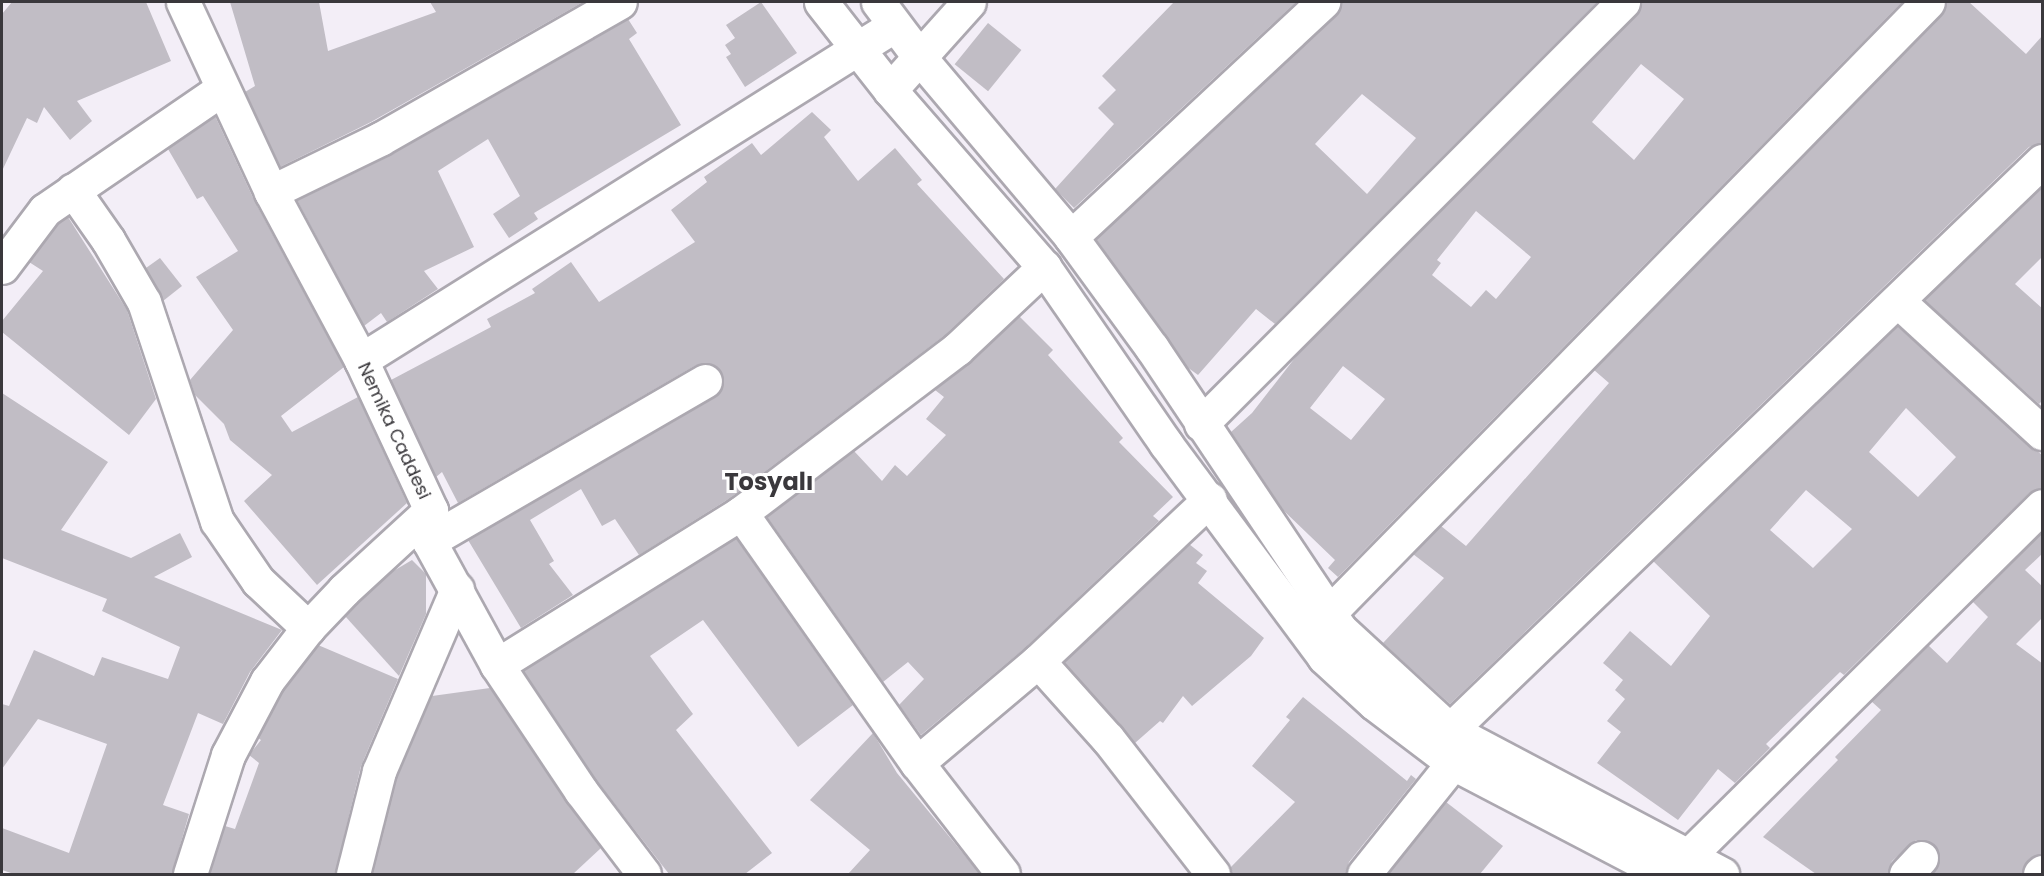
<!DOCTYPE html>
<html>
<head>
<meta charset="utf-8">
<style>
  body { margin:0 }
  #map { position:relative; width:2044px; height:876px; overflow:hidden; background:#f3eef7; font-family:Poppins,sans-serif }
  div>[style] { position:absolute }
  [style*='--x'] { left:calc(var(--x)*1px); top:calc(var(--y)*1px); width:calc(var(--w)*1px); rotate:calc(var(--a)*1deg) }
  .building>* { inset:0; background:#c1bdc5; transform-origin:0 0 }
  .roads { filter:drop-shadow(2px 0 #aca8b0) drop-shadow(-2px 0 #aca8b0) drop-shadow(0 2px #aca8b0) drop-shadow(0 -2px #aca8b0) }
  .minor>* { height:33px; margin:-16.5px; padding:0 16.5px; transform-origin:16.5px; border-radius:16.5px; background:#fff }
  .major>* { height:33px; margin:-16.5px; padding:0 16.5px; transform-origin:16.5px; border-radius:16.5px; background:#fff }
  span { translate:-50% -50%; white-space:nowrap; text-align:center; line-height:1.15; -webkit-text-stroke:6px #fff; paint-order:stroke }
  .street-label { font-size:18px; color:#3a383c }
  .district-label { font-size:24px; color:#3a383c; font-weight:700 }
  .frame { position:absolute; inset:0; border:3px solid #3a383c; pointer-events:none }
</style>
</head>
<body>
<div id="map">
  <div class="building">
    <div style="clip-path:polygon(12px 2px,146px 2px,171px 61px,77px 101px,92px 121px,70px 140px,44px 107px,37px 123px,27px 118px,2px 171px,2px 14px)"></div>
    <div style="clip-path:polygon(230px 2px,319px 2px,328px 51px,436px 12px,430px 2px,583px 2px,371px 122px,280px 167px,245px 92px,255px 86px)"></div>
    <div style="clip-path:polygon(761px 2px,797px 53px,745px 87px,726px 57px,731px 54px,725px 45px,735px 38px,726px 25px)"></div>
    <div style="clip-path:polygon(1174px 2px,1296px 2px,1074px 208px,1055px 189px,1114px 124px,1098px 108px,1116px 90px,1102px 76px)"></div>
    <div style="clip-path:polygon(evenodd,1341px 2px,1597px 2px,1275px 324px,1256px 309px,1198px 375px,1187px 367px,1096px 239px,1336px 16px,1341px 2px,1362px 94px,1416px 138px,1367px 194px,1315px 144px,1362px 94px)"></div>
    <div style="clip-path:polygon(evenodd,1641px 2px,1902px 2px,1338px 577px,1328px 568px,1335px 560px,1283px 510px,1231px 432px,1252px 413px,1298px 354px,1636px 15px,1641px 2px,1641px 64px,1684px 99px,1634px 160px,1592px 122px,1641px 64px,1641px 2px,1476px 211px,1531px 257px,1496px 299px,1486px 290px,1471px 307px,1432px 275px,1441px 263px,1437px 260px,1476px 211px,1641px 2px,1343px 366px,1385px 399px,1351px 440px,1310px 408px,1343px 366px)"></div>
    <div style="clip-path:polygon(1946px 2px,1969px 2px,2026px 54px,2043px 35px,2043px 143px,2029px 147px,1450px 704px,1383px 643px,1444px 578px,1413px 554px,1441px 526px,1466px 546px,1609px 383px,1594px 370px,1941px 15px)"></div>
    <div style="clip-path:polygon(628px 19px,637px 33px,629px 39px,681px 125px,534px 213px,538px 219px,509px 238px,493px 214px,520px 196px,488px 139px,438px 171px,474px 247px,424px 271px,438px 289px,387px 322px,381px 313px,364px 326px,297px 200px,389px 155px)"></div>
    <div style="left:988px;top:23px;width:43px;height:53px;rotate:39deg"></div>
    <div style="clip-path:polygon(812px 112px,831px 130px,824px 137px,858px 181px,895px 148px,922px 180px,917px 184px,1004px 279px,945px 335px,730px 498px,639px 555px,615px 519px,602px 526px,581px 489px,530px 520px,554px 561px,549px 564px,573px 595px,521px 628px,468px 540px,714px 397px,721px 390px,721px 372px,714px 365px,696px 365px,458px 503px,442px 472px,436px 477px,391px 380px,491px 327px,487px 319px,535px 293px,532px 289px,571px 262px,599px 302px,695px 242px,671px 210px,707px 182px,704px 177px,752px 143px,761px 155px)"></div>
    <div style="clip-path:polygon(215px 116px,254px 200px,344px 367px,281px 416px,292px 432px,358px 397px,407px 503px,317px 585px,244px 501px,272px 475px,230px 440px,224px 424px,195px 395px,190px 380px,233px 330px,196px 277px,238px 251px,203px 196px,197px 199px,168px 149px)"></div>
    <div style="clip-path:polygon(2043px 187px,2043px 256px,2015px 284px,2043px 309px,2043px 400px,2039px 404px,1924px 300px)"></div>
    <div style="clip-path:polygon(68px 217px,127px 310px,156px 399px,129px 435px,2px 332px,2px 321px,43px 271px,29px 262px,58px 224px)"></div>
    <div style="clip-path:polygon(160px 258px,182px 286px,163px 301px,146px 268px)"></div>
    <div style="clip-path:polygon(1019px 316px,1053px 350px,1048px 355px,1123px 438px,1119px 442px,1173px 497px,1153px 516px,1159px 521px,1026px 647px,921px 735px,899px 705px,924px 679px,908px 662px,883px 682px,767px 517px,854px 451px,882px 481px,895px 465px,907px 476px,946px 435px,926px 419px,944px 397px,935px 390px)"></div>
    <div style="clip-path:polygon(evenodd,1897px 326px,2043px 456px,2043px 488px,2029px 493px,1844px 675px,1840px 672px,1766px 744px,1770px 748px,1735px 783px,1718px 769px,1678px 820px,1597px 763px,1621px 732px,1607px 721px,1625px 699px,1615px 690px,1623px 680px,1603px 663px,1630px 631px,1671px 666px,1710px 616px,1653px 561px,1897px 326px,1906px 408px,1956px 457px,1918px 497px,1869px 452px,1906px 408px,1897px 326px,1806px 490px,1852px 529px,1813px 568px,1770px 530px,1806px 490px)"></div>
    <div style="clip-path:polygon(2px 393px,108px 462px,61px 530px,131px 558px,180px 533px,192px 557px,154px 577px,282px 630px,250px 672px,223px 724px,198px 713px,163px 805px,189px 814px,172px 874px,14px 874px,2px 870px,2px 828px,69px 853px,107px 744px,38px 719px,2px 769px,2px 704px,9px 706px,34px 650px,94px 676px,102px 657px,168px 679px,180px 647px,102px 611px,107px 599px,2px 558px)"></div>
    <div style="clip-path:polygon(2043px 532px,2043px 553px,2025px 570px,2043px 587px,2043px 617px,2016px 644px,2043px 664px,2043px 854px,2029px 859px,2022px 874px,1931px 874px,1939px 863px,1939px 852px,1933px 844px,1916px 840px,1892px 861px,1888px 874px,1816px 874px,1763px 837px,1838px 760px,1835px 757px,1881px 710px,1871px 701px,1928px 645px,1947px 663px,1988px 617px,1972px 601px)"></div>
    <div style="clip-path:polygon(736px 538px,853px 705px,798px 747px,703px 620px,650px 656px,693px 714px,676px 730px,772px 853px,745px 874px,669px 874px,596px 780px,523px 671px)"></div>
    <div style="clip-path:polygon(1189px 544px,1203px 555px,1196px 563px,1207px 571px,1198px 583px,1264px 638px,1251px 656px,1192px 706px,1183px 696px,1163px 723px,1160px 721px,1135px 743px,1064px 662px)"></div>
    <div style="clip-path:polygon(412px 560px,426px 574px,426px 614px,399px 676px,345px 616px,390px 573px)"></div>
    <div style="clip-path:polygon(318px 645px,398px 679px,361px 766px,335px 874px,210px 874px,225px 826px,235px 829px,259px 763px,249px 755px,261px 740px,258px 738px,283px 691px)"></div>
    <div style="clip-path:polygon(490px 688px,601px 848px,573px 874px,372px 874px,397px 777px,432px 696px)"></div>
    <div style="clip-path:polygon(1303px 697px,1407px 781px,1411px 775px,1416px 779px,1349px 862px,1346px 874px,1231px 874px,1230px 868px,1295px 802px,1252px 766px,1290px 720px,1286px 717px)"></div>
    <div style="clip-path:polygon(873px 733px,897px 773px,980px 874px,848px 874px,870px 850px,810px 800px)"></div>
    <div style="clip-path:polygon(1446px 802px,1503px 846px,1480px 874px,1388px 874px)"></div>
  </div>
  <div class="roads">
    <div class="minor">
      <div style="--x:890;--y:90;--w:118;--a:-48.1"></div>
      <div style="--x:73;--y:190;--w:61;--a:55"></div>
      <div style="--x:108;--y:240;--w:72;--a:59.9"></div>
      <div style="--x:144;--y:302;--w:231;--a:71.6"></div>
      <div style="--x:217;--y:521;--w:73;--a:55.7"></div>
      <div style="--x:258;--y:581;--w:69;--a:43.2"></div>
      <div style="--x:271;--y:192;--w:121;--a:-25.9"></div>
      <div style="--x:380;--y:139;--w:276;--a:-29.7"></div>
      <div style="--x:1071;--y:237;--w:345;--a:-43"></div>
      <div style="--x:2;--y:267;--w:71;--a:-53"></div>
      <div style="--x:45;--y:210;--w:214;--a:-34.4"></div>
      <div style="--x:1899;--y:302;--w:194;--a:42.5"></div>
      <div style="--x:361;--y:360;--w:630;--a:-32.1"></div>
      <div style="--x:1201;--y:424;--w:597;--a:-45"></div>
      <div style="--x:741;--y:513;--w:306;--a:54.9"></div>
      <div style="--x:917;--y:763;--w:140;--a:52.2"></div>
      <div style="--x:429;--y:541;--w:319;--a:-30.1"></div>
      <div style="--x:1330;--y:612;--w:854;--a:-45.57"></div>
      <div style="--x:1038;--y:661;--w:105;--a:48.1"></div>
      <div style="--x:1108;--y:739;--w:171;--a:52.1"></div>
      <div style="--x:497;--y:665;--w:287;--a:-31.9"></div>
      <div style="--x:741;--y:513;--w:271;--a:-37.2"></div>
      <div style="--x:957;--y:349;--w:120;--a:-43.3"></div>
      <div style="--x:1450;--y:730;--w:821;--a:-43.87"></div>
      <div style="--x:917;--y:763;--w:158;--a:-40.1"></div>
      <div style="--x:1038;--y:661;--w:236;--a:-43.3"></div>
      <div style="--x:190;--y:874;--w:125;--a:-72.3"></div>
      <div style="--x:228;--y:755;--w:84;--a:-62.2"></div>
      <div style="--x:267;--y:681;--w:67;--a:-52.3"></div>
      <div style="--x:308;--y:628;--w:52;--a:-46.5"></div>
      <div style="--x:344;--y:590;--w:118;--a:-42.6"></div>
      <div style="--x:353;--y:874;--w:106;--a:-75.8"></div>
      <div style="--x:379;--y:771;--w:198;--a:-66.8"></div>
      <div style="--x:1364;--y:874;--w:142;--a:-51.3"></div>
      <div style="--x:1670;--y:874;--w:523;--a:-44.69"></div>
      <div style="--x:1906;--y:874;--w:22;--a:-47"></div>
      <div style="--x:2040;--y:874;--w:3;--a:-45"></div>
    </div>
    <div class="major">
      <div style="--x:183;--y:2;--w:209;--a:65.1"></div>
      <div style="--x:271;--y:192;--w:191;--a:61.8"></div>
      <div style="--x:361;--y:360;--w:166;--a:65"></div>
      <div style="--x:431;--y:510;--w:31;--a:94"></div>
      <div style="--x:429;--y:541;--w:141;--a:61.3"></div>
      <div style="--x:497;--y:665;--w:151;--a:56.3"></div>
      <div style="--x:581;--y:791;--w:104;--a:52.8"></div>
      <div style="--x:821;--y:2;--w:112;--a:51.9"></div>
      <div style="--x:890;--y:90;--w:235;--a:49"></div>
      <div style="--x:1044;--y:267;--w:215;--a:55.4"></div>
      <div style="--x:1166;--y:444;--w:265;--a:53.4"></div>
      <div style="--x:1324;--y:657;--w:68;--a:42.6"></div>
      <div style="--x:1374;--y:703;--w:99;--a:37.2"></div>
      <div style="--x:1453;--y:763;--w:239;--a:27.6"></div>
      <div style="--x:878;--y:2;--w:70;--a:53.1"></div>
      <div style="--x:920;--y:58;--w:234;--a:49.8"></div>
      <div style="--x:1071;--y:237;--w:137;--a:53.9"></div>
      <div style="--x:1152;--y:348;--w:338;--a:56.2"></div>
      <div style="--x:1340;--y:629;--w:149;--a:42.6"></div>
      <div style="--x:1450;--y:730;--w:308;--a:27.9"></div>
    </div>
  </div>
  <div class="street-label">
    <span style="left:394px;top:431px;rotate:65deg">Nemika Caddesi</span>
  </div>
  <div class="district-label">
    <span style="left:769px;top:482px">Tosyalı</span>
  </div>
  <div class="frame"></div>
</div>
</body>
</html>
